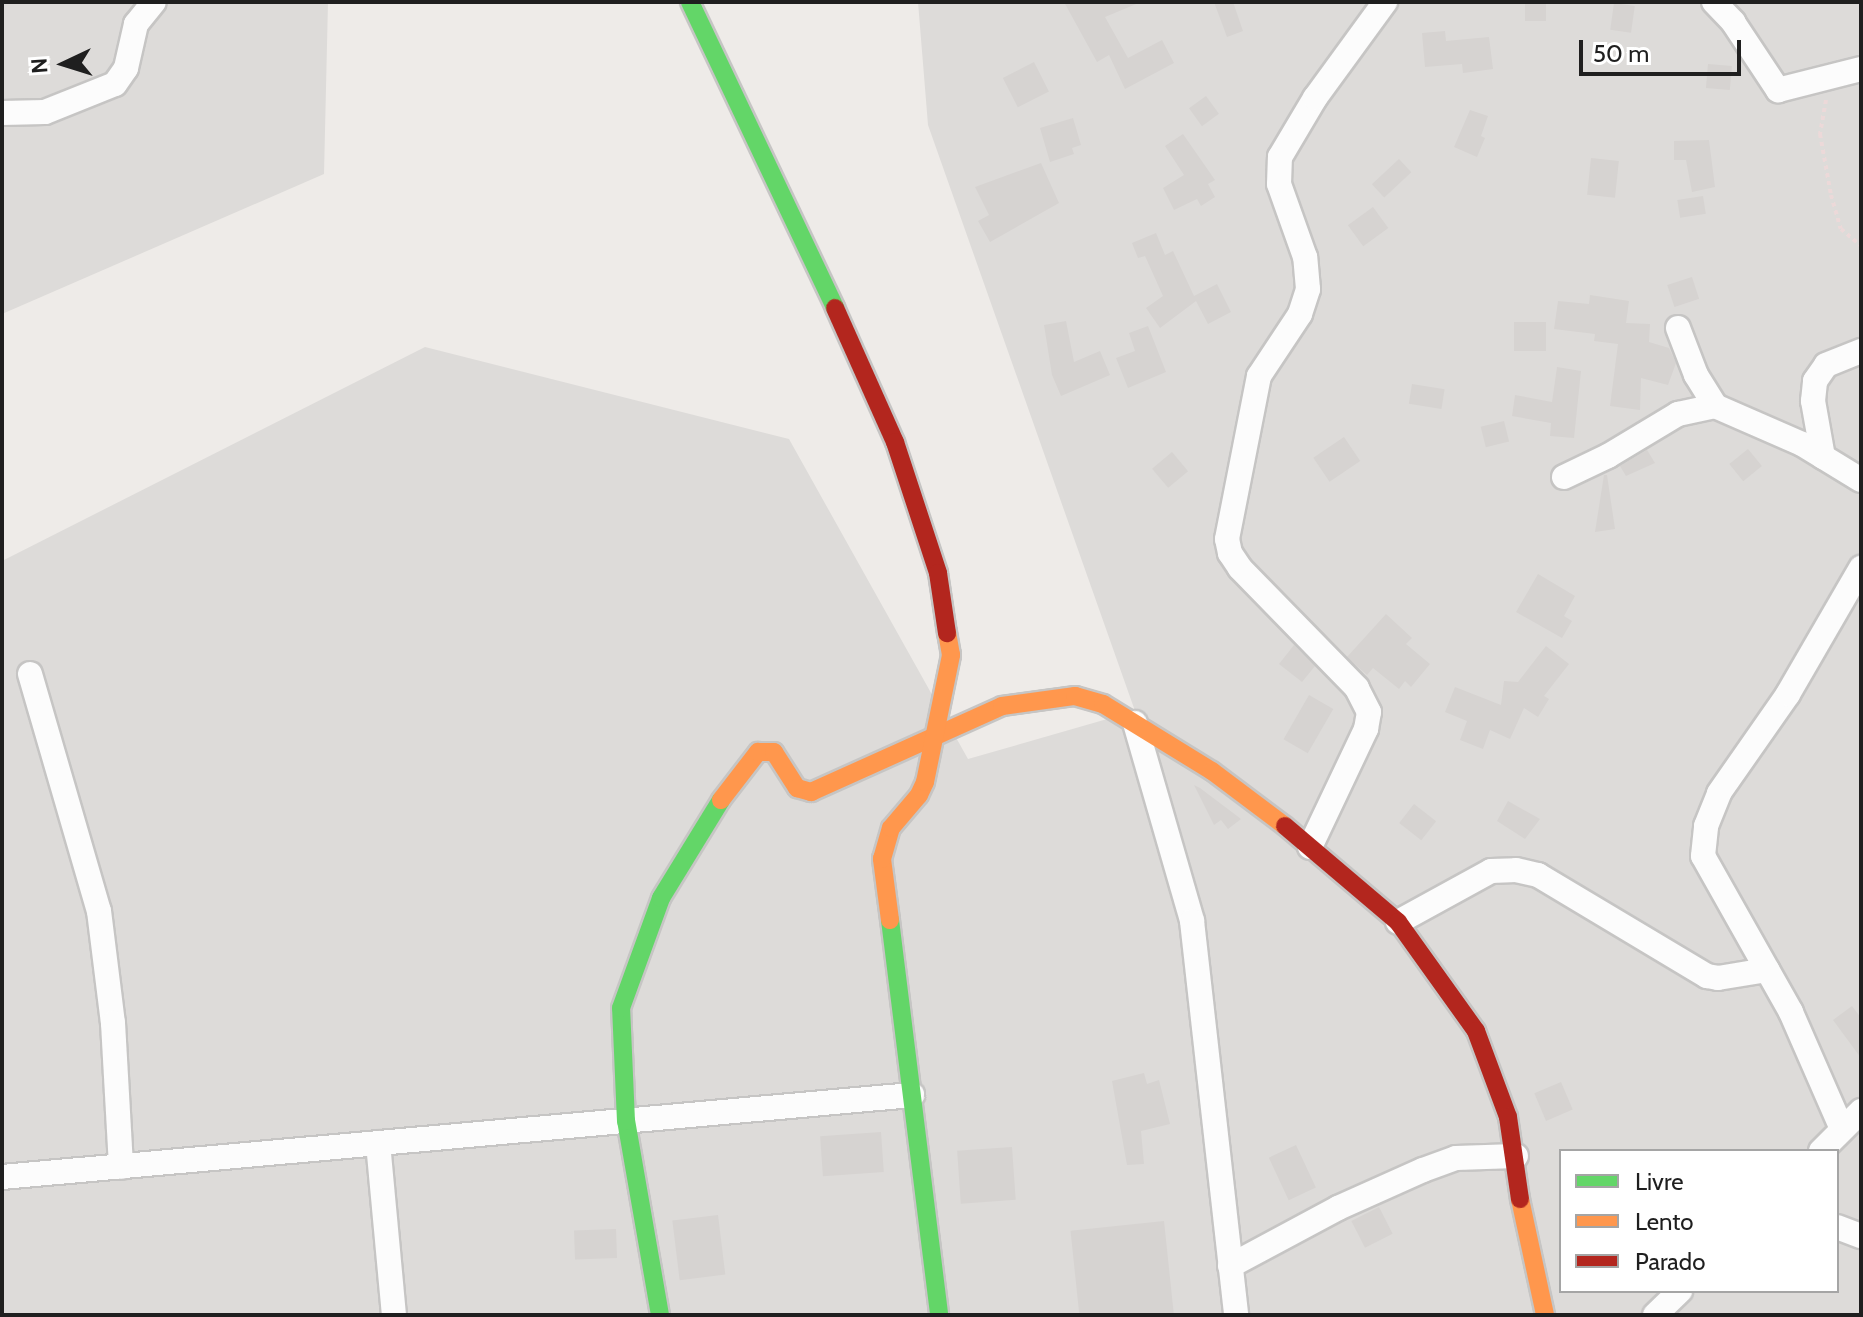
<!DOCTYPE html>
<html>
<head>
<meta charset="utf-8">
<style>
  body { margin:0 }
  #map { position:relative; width:1863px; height:1317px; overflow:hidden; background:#eeebe8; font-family:Cabin,sans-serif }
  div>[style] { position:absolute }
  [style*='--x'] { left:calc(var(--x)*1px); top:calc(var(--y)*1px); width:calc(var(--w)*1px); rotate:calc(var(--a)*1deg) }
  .residential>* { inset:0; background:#dddbd9 }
  .building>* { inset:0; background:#d6d3d1; transform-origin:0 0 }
  .path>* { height:4px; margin-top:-2px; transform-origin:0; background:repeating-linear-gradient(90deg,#ecd9d9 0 4px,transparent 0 8px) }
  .roads { filter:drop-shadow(2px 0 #c6c5c4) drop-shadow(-2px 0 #c6c5c4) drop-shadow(0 2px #c6c5c4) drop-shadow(0 -2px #c6c5c4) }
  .street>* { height:24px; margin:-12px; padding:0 12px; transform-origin:12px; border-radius:12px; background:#fcfcfc }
  .fast>* { height:18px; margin:-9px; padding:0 9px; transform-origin:9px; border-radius:9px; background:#63d668 }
  .slow>* { height:18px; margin:-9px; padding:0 9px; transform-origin:9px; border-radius:9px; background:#ff974d }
  .jam>* { height:18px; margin:-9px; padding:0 9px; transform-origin:9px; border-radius:9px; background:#b3261e }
  span { translate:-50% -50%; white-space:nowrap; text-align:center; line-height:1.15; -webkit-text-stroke:6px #fff; paint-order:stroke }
  .frame { position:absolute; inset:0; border:4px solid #1f1f1f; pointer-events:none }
  .legend { position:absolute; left:1559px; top:1149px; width:280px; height:144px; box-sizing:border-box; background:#fff; border:2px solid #a5a5a5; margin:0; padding:10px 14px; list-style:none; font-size:24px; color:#1f1f1f }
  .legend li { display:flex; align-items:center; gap:16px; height:40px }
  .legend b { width:40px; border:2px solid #a5a5a5 }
  .north { position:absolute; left:24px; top:24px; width:80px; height:80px; -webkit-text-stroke:6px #fff; paint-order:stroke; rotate:266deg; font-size:22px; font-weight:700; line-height:32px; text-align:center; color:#1f1f1f }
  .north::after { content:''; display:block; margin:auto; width:28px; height:36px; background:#1f1f1f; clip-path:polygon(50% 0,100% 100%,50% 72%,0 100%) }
  .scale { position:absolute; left:1579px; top:40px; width:162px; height:36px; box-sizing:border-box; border:4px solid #1f1f1f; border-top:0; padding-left:10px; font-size:24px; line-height:28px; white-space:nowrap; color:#1f1f1f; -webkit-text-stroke:6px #fff; paint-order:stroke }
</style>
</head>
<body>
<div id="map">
  <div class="residential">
    <div style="clip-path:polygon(2px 2px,328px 2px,324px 174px,2px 314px)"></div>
    <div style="clip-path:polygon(evenodd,918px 2px,1861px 2px,1861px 1315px,2px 1315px,2px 561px,425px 347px,789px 439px,968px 759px,1135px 711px,928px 125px,918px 2px,1561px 1151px,1837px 1151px,1837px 1291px,1561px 1291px,1561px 1151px)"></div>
  </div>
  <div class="building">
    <div style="clip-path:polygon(1064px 2px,1141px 2px,1105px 17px,1128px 58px,1162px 40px,1174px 63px,1125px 89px,1109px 55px,1097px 62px)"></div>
    <div style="clip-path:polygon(1214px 2px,1233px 2px,1243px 31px,1227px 37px)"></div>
    <div style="left:1525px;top:2px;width:21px;height:19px"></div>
    <div style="left:1614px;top:3px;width:21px;height:27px;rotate:8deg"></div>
    <div style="clip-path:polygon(1445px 31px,1446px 41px,1489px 37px,1493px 69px,1463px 73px,1462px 64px,1425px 67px,1422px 33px)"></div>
    <div style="left:1034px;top:62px;width:33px;height:35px;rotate:63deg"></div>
    <div style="left:1708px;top:64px;width:24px;height:24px;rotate:5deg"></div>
    <div style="left:1206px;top:96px;width:22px;height:21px;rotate:54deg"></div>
    <div style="clip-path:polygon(1470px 110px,1488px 116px,1481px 136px,1485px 138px,1477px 157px,1454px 147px)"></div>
    <div style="clip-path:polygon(1073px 118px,1081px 145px,1072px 148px,1074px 154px,1050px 162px,1040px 128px)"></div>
    <div style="clip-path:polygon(1183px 134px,1215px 180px,1208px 184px,1215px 197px,1201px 206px,1197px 199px,1174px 210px,1163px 188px,1184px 175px,1165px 146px)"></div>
    <div style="clip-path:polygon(1709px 140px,1715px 187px,1692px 192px,1686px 160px,1674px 160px,1674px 141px)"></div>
    <div style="left:1591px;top:158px;width:28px;height:37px;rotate:6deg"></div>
    <div style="left:1399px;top:159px;width:18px;height:37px;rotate:47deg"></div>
    <div style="clip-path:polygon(1041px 163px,1059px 203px,990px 242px,978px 221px,989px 215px,975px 187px)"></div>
    <div style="left:1703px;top:196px;width:18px;height:26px;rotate:81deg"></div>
    <div style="left:1373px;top:207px;width:26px;height:31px;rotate:54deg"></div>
    <div style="clip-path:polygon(1156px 233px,1165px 255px,1173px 251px,1194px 296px,1217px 284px,1231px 312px,1208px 324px,1196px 301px,1160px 328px,1146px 308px,1163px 296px,1145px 256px,1138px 258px,1132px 243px)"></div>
    <div style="left:1692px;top:277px;width:23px;height:26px;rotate:72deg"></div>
    <div style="clip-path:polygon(1590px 295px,1629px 301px,1626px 323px,1650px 324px,1649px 342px,1669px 348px,1676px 363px,1668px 385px,1641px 378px,1640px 410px,1610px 406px,1618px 344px,1594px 341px,1595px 334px,1554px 329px,1558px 301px,1589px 304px)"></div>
    <div style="clip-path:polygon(1066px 321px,1074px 362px,1100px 351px,1110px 375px,1061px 396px,1052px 375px,1044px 325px)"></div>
    <div style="left:1514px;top:322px;width:32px;height:29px"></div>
    <div style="clip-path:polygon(1148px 326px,1166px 372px,1128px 388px,1116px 358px,1135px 351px,1129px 333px)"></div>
    <div style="clip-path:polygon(1557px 367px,1581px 371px,1574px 438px,1550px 436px,1551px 423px,1512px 416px,1515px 395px,1552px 402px)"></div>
    <div style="left:1412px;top:384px;width:33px;height:20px;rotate:9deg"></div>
    <div style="left:1504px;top:421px;width:21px;height:24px;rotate:76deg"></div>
    <div style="left:1344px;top:437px;width:29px;height:37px;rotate:56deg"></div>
    <div style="left:1748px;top:449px;width:22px;height:24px;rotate:51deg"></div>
    <div style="clip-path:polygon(1647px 450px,1655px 463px,1626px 476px,1620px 466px)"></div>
    <div style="left:1172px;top:452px;width:25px;height:26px;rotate:50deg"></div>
    <div style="clip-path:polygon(1604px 475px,1607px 475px,1615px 529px,1595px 532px)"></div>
    <div style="clip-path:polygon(1538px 574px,1575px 596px,1564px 616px,1572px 621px,1562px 638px,1516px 612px)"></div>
    <div style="clip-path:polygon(1386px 614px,1412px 638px,1406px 644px,1430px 664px,1411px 687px,1405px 681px,1399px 689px,1373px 668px,1367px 675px,1347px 657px)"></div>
    <div style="clip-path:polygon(1294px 645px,1315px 666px,1302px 682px,1279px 664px)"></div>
    <div style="clip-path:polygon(1546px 646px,1569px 664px,1544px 696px,1549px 699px,1538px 717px,1524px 708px,1510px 739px,1490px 730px,1483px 749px,1460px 740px,1467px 721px,1445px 712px,1455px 687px,1501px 705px,1504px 681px,1518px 682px)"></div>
    <div style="left:1309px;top:695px;width:28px;height:51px;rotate:30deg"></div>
    <div style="clip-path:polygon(1194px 785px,1200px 788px,1241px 819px,1228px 829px,1221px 820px,1214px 825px)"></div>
    <div style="clip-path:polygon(1508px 801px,1540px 819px,1525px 839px,1497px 821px)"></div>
    <div style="left:1414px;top:804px;width:28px;height:24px;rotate:38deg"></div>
    <div style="clip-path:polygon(1852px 1006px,1861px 1018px,1861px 1058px,1833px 1020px)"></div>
    <div style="clip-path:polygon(1144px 1073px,1147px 1084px,1159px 1080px,1170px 1124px,1141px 1131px,1144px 1164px,1127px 1165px,1112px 1081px)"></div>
    <div style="left:1561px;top:1082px;width:30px;height:29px;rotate:67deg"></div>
    <div style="left:881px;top:1132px;width:40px;height:61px;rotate:86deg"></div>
    <div style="left:1296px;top:1145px;width:47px;height:30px;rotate:65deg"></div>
    <div style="left:1012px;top:1147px;width:53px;height:55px;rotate:86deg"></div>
    <div style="left:1379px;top:1207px;width:30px;height:31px;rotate:63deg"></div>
    <div style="left:718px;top:1215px;width:60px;height:46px;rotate:83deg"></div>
    <div style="left:1164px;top:1221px;width:95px;height:94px;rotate:84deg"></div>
    <div style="left:616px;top:1229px;width:29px;height:42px;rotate:88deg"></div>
  </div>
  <div class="path">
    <div style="--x:1826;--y:100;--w:35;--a:100"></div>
    <div style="--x:1820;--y:134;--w:62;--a:79.8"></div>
    <div style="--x:1831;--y:195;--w:35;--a:74"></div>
    <div style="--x:1841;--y:229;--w:26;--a:40"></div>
  </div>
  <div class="roads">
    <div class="street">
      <div style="--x:1714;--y:2;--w:28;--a:46"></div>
      <div style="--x:1733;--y:22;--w:82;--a:56.5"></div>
      <div style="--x:1778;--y:90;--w:86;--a:-14.2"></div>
      <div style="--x:2;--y:113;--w:43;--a:-1.3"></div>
      <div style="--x:45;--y:112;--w:75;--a:-21.8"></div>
      <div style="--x:115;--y:84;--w:19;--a:-55"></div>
      <div style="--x:126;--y:68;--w:45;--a:-77.2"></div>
      <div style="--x:136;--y:24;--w:28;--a:-51"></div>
      <div style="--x:1678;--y:328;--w:50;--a:69"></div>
      <div style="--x:1696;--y:375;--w:36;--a:58"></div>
      <div style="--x:1715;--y:406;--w:95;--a:23.6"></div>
      <div style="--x:1802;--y:444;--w:69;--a:31.4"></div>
      <div style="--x:1823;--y:457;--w:57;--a:-100.1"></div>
      <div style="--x:1813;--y:401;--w:20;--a:-84"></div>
      <div style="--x:1815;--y:381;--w:19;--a:-55"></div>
      <div style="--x:1826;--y:365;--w:38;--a:-22"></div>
      <div style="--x:1564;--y:477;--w:49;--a:-25.5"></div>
      <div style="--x:1608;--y:456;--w:82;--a:-31"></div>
      <div style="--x:1678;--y:414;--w:38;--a:-12"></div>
      <div style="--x:30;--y:674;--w:247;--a:73.8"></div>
      <div style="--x:99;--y:911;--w:113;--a:82.9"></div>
      <div style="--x:113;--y:1023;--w:144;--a:86.8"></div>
      <div style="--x:1135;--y:723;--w:206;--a:73.9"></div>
      <div style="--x:1192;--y:921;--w:396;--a:83.6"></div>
      <div style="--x:1310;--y:847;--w:131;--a:-64.6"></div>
      <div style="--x:1366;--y:729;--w:17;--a:-80"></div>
      <div style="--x:1369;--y:712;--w:27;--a:-117"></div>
      <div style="--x:1357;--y:688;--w:168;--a:-134.3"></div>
      <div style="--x:1240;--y:568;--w:18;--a:-124"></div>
      <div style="--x:1230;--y:553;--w:14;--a:-102"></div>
      <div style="--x:1227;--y:539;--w:166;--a:-78.9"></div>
      <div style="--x:1259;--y:376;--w:74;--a:-56.5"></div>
      <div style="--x:1300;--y:314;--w:26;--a:-72"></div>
      <div style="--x:1308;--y:289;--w:32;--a:-95"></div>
      <div style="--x:1305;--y:257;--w:77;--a:-109.6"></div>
      <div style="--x:1279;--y:184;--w:27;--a:-88"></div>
      <div style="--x:1280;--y:157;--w:69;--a:-59.3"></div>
      <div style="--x:1315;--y:98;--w:119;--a:-53.9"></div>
      <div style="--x:1398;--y:922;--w:106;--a:-28.7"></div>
      <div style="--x:1491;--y:871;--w:25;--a:-2"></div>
      <div style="--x:1516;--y:870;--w:23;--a:13"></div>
      <div style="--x:1538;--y:875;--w:197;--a:30.9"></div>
      <div style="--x:1707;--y:976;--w:11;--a:10"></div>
      <div style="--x:1718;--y:978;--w:50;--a:-9.3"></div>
      <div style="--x:1842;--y:1129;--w:128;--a:-113.6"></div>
      <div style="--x:1791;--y:1012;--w:179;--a:-119.4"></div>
      <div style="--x:1703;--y:856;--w:30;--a:-84"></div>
      <div style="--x:1706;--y:826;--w:35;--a:-68"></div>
      <div style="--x:1719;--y:793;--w:121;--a:-55.1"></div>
      <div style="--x:1788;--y:694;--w:146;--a:-59.9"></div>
      <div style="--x:378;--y:1143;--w:173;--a:84.7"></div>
      <div style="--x:1821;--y:1151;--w:57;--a:-45"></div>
      <div style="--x:2;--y:1177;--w:914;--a:-5.15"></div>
      <div style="--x:1837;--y:1227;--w:26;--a:21"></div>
      <div style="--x:1230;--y:1266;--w:123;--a:-28.2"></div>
      <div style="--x:1338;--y:1208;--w:93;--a:-24.1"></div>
      <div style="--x:1423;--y:1170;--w:35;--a:-20"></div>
      <div style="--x:1456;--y:1158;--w:60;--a:-1.9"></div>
      <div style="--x:1655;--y:1315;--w:35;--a:-44"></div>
    </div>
    <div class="fast">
      <div style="--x:690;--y:2;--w:339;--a:64.6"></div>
      <div style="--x:890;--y:920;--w:398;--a:82.9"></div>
      <div style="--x:660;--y:1315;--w:197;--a:-99.9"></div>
      <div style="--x:626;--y:1121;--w:113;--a:-92.5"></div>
      <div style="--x:621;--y:1008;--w:117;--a:-70"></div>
      <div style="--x:661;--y:898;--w:115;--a:-58.5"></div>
    </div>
    <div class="slow">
      <div style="--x:721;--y:800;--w:61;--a:-52.4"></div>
      <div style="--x:758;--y:752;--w:16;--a:0"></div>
      <div style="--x:774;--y:752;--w:43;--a:57.4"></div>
      <div style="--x:797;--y:788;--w:15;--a:16"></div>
      <div style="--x:811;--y:792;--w:209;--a:-24.2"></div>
      <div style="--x:1002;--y:706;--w:74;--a:-7.8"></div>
      <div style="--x:1075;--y:696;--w:29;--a:16"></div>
      <div style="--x:1103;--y:704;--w:128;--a:31.6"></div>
      <div style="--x:1212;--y:771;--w:91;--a:37"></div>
      <div style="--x:890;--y:920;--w:62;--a:-97.5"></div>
      <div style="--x:882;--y:859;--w:32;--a:-74"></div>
      <div style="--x:891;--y:828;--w:43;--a:-49.7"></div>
      <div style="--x:919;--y:795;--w:14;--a:-65"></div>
      <div style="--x:925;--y:782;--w:130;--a:-78.4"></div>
      <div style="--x:951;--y:655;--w:22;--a:-100"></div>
      <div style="--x:1520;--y:1199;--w:119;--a:77.8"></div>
    </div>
    <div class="jam">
      <div style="--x:835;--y:308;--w:147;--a:65.9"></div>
      <div style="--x:895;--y:442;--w:138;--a:71.8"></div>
      <div style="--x:938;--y:573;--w:61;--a:81.5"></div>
      <div style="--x:1285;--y:826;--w:148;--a:40.3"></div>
      <div style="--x:1398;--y:922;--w:134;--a:54.4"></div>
      <div style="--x:1476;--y:1031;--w:92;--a:69.6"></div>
      <div style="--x:1508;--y:1117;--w:83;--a:81.7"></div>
    </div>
  </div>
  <div class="frame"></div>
  <ul class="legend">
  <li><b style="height:10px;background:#63d668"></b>Livre</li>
  <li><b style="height:10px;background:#ff974d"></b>Lento</li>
  <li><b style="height:10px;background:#b3261e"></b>Parado</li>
  </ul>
  <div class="north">N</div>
  <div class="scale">50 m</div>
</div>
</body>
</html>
